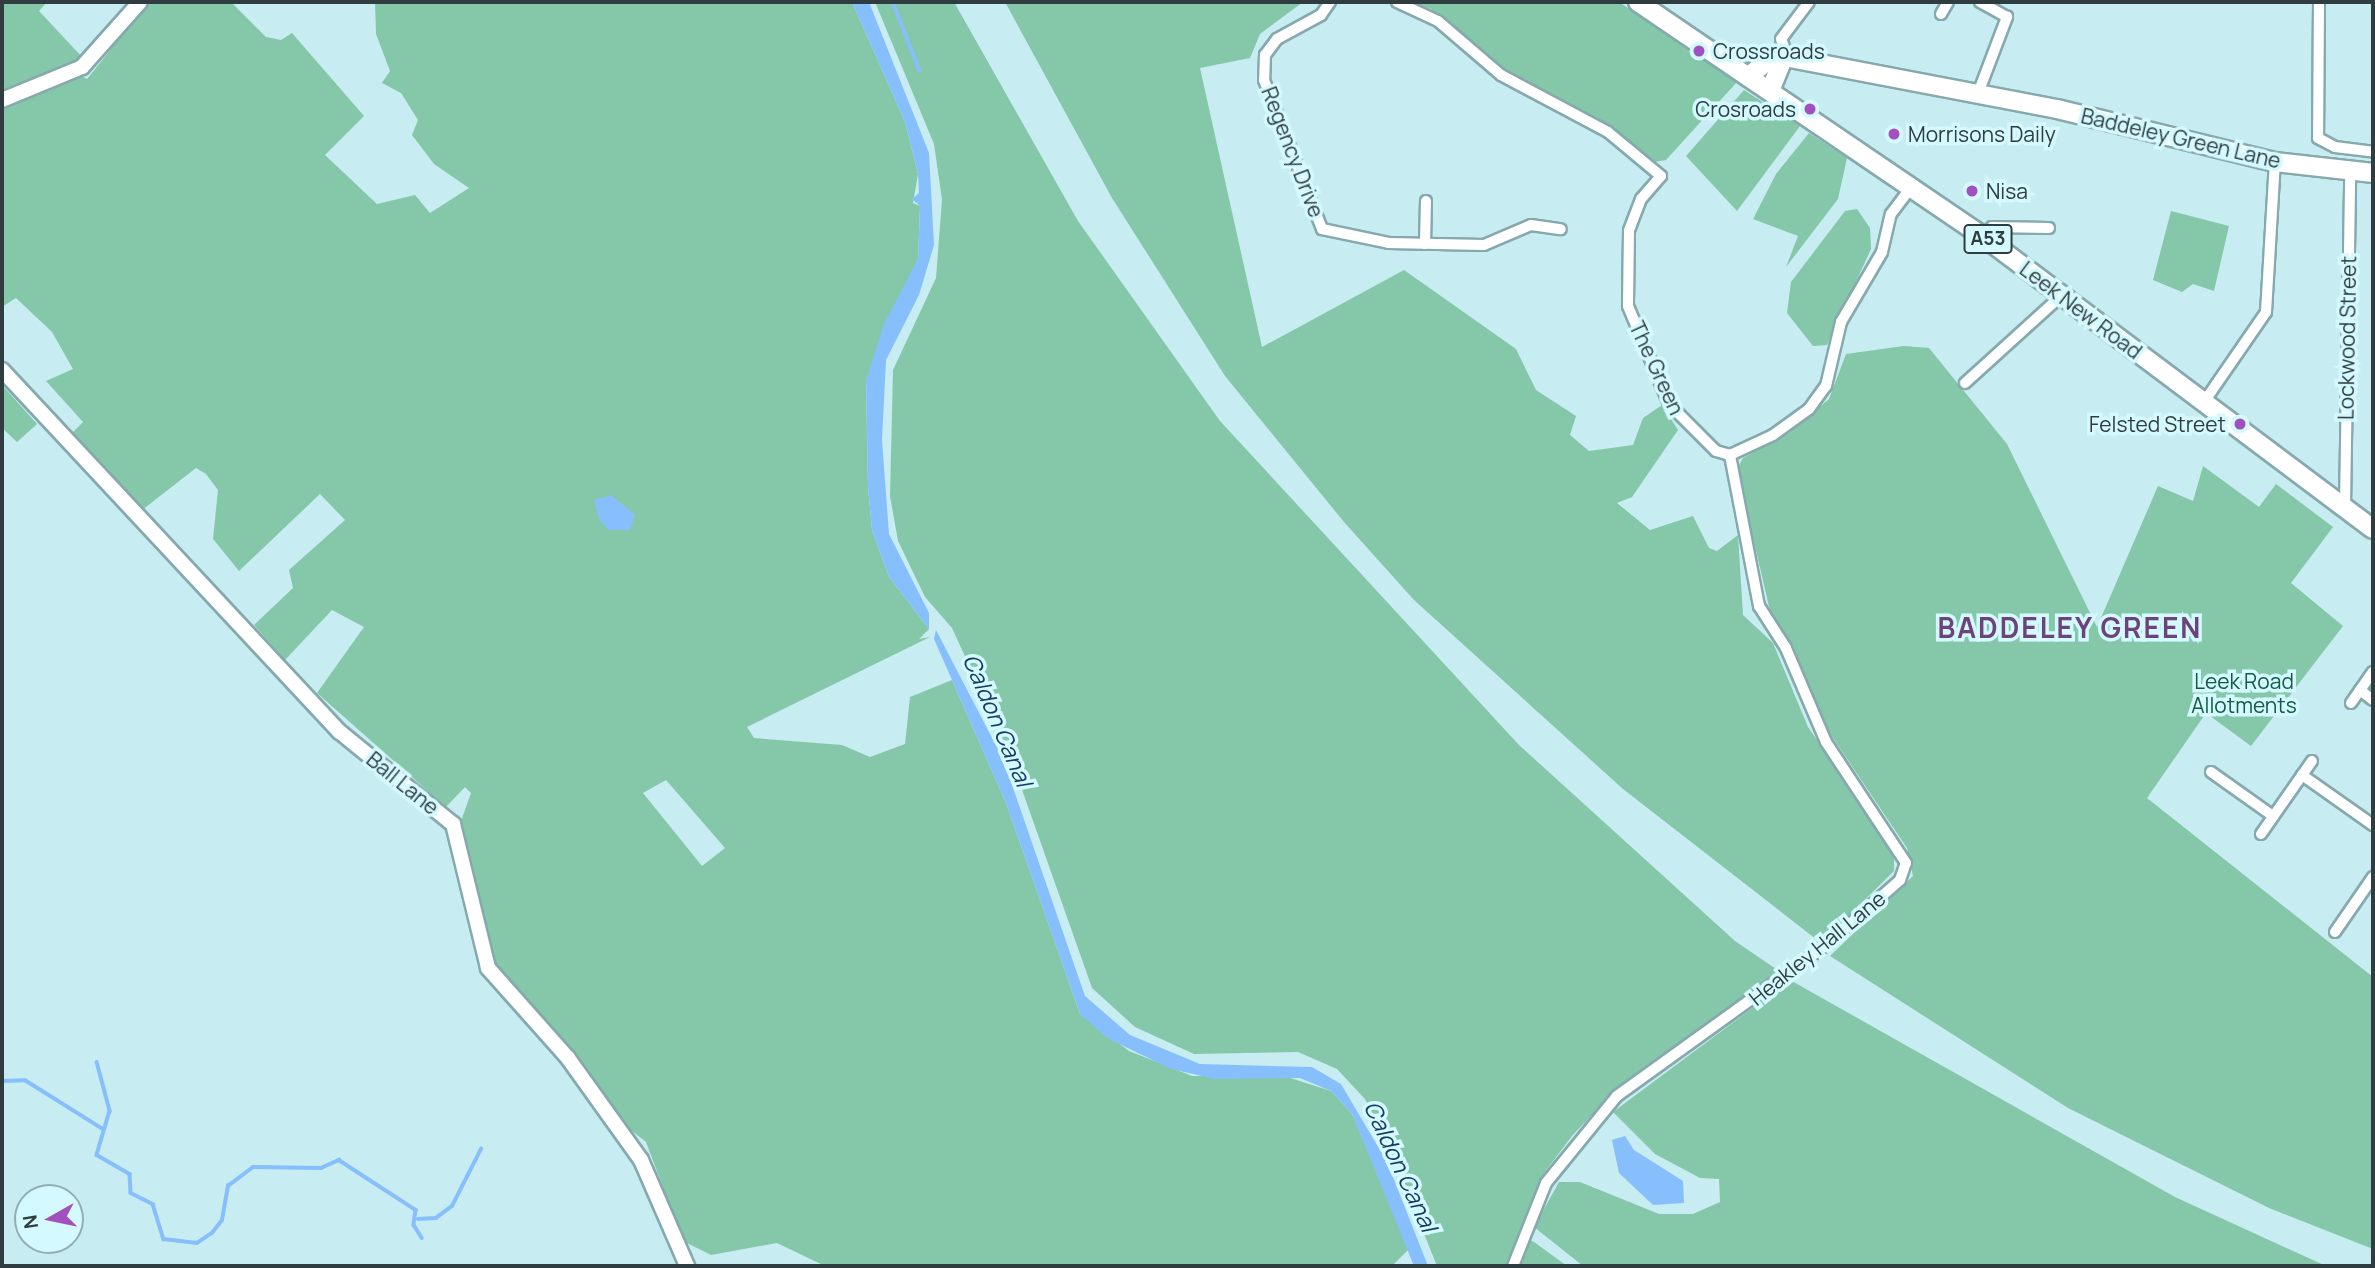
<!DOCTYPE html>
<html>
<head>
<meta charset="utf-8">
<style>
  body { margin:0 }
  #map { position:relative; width:2375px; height:1268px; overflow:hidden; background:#c7ecf1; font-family:Manrope,sans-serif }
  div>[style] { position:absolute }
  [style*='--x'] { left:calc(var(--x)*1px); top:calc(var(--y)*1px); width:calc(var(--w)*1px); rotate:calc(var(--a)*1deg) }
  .green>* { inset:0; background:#84c8a9 }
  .water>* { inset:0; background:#87bffc }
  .stream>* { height:3.5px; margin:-1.75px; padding:0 1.75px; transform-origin:1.75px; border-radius:1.75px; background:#87bffc }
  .roads { filter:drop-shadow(2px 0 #86a9ae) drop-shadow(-2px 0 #86a9ae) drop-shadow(0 2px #86a9ae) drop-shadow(0 -2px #86a9ae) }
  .minor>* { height:10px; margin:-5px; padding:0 5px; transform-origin:5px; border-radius:5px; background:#fff }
  .tertiary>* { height:14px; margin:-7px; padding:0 7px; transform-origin:7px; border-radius:7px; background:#fff }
  .primary>* { height:18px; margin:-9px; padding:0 9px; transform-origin:9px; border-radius:9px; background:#fff }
  .trunk>* { height:18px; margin:-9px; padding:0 9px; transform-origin:9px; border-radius:9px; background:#fff }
  .dots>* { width:19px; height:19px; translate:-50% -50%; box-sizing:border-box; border:4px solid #d4f9ff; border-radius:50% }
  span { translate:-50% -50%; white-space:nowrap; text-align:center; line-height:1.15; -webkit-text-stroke:7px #d4f9ff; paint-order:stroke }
  .shield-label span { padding:2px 5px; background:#d4f9ff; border:2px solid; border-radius:5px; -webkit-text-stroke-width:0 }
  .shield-label { font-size:19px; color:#2f3d40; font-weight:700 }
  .poi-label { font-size:21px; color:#2f3d40 }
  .left { translate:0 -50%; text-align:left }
  .right { translate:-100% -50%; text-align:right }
  .street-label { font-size:21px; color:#2f3d40 }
  .park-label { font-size:21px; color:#135b42 }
  .water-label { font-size:23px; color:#153c63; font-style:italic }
  .district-label { font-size:28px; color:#6c437b; font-weight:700; letter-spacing:2px }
  .frame { position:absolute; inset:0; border:4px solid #2f3d40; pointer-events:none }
  .north { position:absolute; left:14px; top:1184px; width:70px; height:70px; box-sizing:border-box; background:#d4f9ff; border:2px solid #92aeb3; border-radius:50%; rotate:261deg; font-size:19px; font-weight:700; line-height:28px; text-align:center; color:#2f3d40 }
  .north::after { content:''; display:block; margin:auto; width:24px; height:32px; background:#a24fbf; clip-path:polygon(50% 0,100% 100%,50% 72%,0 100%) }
</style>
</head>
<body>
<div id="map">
  <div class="green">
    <div style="clip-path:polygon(2px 2px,47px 2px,39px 11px,83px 58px,2px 90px)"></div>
    <div style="clip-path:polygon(evenodd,149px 2px,231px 2px,266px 37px,281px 40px,292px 33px,364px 116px,325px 155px,377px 204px,415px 195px,430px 213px,469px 188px,434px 164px,412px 135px,418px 120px,401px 93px,382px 83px,390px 71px,376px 34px,375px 2px,852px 2px,905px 122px,918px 174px,913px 203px,920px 206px,918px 259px,866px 381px,868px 486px,872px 530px,889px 577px,929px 629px,919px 639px,930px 637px,747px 727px,754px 738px,842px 745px,870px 757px,905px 744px,910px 697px,952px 680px,1006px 803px,1080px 1014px,1129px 1051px,1192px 1076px,1284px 1076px,1331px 1091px,1352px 1114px,1404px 1234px,1409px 1249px,1392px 1266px,825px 1266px,777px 1243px,711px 1255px,683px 1241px,646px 1142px,622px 1123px,572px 1050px,533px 1016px,528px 1001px,499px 980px,484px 943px,461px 821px,471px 793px,465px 787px,446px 807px,317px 693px,364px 627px,332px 610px,285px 660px,254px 625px,293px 588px,289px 570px,345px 520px,320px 494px,239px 571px,213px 539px,218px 490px,206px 474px,196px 468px,142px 510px,68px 437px,83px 422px,46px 381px,73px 369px,52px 332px,16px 298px,2px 307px,2px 105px,79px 74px,87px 79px,149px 2px,666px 780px,725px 848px,702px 866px,643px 793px,666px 780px)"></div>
    <div style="clip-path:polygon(875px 2px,954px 2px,1078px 221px,1220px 421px,1519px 745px,1735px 941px,1779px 971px,1604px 1102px,1572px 1136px,1544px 1173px,1506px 1266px,1437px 1266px,1390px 1149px,1365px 1099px,1337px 1069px,1298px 1052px,1194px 1054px,1135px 1027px,1092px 988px,1008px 750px,952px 628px,925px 597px,898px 541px,890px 496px,893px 370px,936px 278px,942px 200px,934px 144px)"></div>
    <div style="clip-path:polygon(1005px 2px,1303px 2px,1260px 34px,1250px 58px,1200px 68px,1262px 347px,1404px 270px,1516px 349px,1536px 390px,1576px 416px,1570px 435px,1589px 451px,1633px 445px,1643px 418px,1662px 405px,1678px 430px,1632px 497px,1617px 503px,1650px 530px,1693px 516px,1709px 548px,1717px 551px,1738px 535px,1743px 615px,1773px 643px,1808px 727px,1894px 850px,1894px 871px,1821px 943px,1623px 789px,1414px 600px,1344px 522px,1225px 376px,1112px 198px)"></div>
    <div style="clip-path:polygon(1409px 2px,1619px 2px,1737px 82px,1666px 160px,1649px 163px,1503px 73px,1431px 9px)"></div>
    <div style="clip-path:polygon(1744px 90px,1800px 126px,1737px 211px,1686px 156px)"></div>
    <div style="clip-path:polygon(1809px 133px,1847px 158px,1838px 199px,1786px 267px,1798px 236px,1753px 219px,1776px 174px)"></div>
    <div style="clip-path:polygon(1857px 209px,1870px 228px,1871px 249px,1827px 345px,1813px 346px,1787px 313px,1791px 282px,1845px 211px)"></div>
    <div style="clip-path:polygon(2171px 211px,2229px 226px,2214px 291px,2193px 284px,2182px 292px,2153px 280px)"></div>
    <div style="clip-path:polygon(1904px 346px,1929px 348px,2007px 444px,2097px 627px,2158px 486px,2193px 501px,2203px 466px,2259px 507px,2276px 484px,2333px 527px,2291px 583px,2343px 626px,2251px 746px,2206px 713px,2147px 798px,2373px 977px,2373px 1249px,2269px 1208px,2068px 1108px,1830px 956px,1913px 876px,1907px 848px,1812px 707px,1796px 655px,1771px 615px,1737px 469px,1743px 458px,1789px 433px,1829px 399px,1846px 354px)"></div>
    <div style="clip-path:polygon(2px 385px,37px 424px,17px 442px,2px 428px)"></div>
    <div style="clip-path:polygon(1790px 980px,2175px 1197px,2326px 1266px,1583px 1266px,1534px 1227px,1559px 1182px,1580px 1182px,1659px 1214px,1693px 1214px,1720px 1202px,1719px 1179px,1700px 1178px,1655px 1154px,1613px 1112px)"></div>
    <div style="clip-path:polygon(1529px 1240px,1534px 1242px,1567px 1266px,1516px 1266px)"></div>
  </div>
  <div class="water">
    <div style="clip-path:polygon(852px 2px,869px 2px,929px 153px,934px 245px,919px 295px,886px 360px,882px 440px,889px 534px,929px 613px,929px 629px,889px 577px,872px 530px,868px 486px,866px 381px,884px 324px,918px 259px,920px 206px,912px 199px,919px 193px,918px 174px,905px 122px)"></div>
    <div style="clip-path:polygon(611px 495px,635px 515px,630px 530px,608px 530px,599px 519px,594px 500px)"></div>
    <div style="clip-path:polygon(936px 630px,1003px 759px,1085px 996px,1130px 1035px,1200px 1064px,1312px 1067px,1341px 1084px,1387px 1162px,1428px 1266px,1414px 1266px,1352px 1114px,1331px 1091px,1300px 1078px,1215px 1079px,1171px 1069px,1107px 1038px,1080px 1014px,1006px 803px,934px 639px)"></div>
    <div style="clip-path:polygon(1625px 1136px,1634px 1150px,1683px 1181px,1684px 1203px,1653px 1205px,1619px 1173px,1612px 1140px)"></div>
  </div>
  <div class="stream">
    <div style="--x:893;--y:2;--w:74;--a:68.6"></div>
    <div style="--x:97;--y:1062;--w:51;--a:75.1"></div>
    <div style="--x:110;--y:1111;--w:46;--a:106.5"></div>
    <div style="--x:97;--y:1155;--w:38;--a:30"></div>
    <div style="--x:130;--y:1174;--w:19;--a:87"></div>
    <div style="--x:131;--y:1193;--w:25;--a:27"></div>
    <div style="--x:153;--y:1204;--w:37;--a:73"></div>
    <div style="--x:164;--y:1239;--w:33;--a:7"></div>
    <div style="--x:197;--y:1243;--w:18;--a:-34"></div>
    <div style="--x:212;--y:1233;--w:16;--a:-52"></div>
    <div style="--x:222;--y:1220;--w:35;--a:-80"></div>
    <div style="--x:228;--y:1186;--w:31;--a:-37"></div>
    <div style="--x:253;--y:1167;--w:68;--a:0.8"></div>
    <div style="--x:321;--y:1168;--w:20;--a:-24"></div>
    <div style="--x:339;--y:1160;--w:92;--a:33"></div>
    <div style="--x:416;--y:1210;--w:15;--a:98"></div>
    <div style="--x:414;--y:1225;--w:15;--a:58"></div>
    <div style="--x:2;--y:1081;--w:23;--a:-2"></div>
    <div style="--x:25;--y:1080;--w:92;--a:32.1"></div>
    <div style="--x:418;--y:1219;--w:18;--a:-3"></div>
    <div style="--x:436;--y:1218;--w:20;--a:-37"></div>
    <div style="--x:452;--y:1206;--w:64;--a:-63"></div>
  </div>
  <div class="roads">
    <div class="minor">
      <div style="--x:1330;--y:2;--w:16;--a:125"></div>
      <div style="--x:1321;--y:15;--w:50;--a:151.4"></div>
      <div style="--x:1277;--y:39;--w:20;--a:127"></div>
      <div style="--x:1265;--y:55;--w:25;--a:92"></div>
      <div style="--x:1264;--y:80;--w:160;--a:68.7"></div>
      <div style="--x:1322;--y:229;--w:68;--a:11.8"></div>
      <div style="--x:1389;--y:243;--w:95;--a:1.2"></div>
      <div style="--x:1484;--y:245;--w:51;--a:-23.1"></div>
      <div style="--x:1531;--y:225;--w:30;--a:8"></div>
      <div style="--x:1397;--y:2;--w:45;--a:24.9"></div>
      <div style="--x:1438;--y:21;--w:83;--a:40.6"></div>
      <div style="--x:1501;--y:75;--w:121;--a:28"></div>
      <div style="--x:1608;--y:132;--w:69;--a:39.7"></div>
      <div style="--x:1661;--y:176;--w:30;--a:131"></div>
      <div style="--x:1641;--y:199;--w:34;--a:111"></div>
      <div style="--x:1629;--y:231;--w:75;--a:90.8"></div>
      <div style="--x:1628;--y:306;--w:106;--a:67.3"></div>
      <div style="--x:1669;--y:404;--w:66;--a:45"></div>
      <div style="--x:1716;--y:451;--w:15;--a:16"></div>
      <div style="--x:1730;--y:455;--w:47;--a:-24.9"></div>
      <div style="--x:1773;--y:435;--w:44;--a:-35.8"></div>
      <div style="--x:1809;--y:409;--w:29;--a:-54"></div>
      <div style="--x:1826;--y:386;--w:66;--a:-76.8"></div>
      <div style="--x:1841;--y:322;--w:81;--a:-59.6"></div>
      <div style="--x:1882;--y:252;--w:39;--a:-77"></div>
      <div style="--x:1891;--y:214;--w:34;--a:-53"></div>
      <div style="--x:2319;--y:2;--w:136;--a:90.4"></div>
      <div style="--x:2318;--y:138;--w:19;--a:28"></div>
      <div style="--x:2335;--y:147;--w:38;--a:7"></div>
      <div style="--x:1941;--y:14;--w:14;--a:-60"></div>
      <div style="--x:1788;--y:57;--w:19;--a:-111"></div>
      <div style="--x:1781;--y:39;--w:46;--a:-52.9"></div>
      <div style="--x:1977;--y:96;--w:85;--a:-69.2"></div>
      <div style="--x:2007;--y:17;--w:31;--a:-151"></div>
      <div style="--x:1984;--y:237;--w:13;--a:-51"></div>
      <div style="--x:1992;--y:227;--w:57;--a:1"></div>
      <div style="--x:1425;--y:244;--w:43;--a:-88.7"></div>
      <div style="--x:1965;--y:383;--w:131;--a:-42.2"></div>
      <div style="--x:2204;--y:402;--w:109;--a:-55.4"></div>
      <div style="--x:2266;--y:312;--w:150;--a:-86.6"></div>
      <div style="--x:2345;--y:506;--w:335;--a:-89.1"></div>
      <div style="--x:2360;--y:690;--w:16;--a:38"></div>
      <div style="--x:2351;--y:703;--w:38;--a:-55"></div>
      <div style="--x:2211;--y:772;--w:76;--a:35.4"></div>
      <div style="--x:2302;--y:775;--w:87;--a:35.2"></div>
      <div style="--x:2261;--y:834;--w:89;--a:-55.1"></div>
      <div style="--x:2335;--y:932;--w:67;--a:-55.4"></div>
      <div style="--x:1513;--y:1266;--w:89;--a:-68.3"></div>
      <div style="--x:1546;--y:1183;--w:112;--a:-50.8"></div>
      <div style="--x:1617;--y:1096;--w:256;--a:-35.8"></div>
      <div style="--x:1825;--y:946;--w:100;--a:-41.3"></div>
      <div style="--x:1900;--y:880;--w:18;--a:-71"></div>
      <div style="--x:1906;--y:863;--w:145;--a:-123.5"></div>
      <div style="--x:1826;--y:742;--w:102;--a:-113.1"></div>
      <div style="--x:1786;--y:648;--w:50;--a:-122.7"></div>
      <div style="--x:1759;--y:606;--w:154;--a:-100.9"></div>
    </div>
    <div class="tertiary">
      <div style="--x:2;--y:100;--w:87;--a:-22.4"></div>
      <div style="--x:82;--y:67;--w:87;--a:-48.3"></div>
      <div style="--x:2;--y:370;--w:495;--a:47"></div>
      <div style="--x:340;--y:732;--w:146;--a:39.2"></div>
      <div style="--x:453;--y:824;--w:148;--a:76.3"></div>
      <div style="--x:488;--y:968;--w:120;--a:48.4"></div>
      <div style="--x:568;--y:1058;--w:125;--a:54.4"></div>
      <div style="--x:641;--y:1160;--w:116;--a:66.5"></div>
    </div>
    <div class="primary">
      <div style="--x:1748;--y:77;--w:34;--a:-40"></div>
      <div style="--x:1774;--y:55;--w:288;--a:10.8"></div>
      <div style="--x:2057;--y:109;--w:224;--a:13.7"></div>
      <div style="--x:2275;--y:162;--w:99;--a:6.4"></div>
      <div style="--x:1770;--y:91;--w:35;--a:-68"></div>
    </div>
    <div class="trunk">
      <div style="--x:1638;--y:2;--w:418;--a:34.2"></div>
      <div style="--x:1984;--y:237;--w:486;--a:36.9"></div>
    </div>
  </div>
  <div class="dots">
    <div style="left:1699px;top:51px;background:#a24fbf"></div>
    <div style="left:1810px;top:109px;background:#a24fbf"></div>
    <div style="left:1894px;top:134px;background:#a24fbf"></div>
    <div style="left:1972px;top:191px;background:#a24fbf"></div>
    <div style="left:2240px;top:424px;background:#a24fbf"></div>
  </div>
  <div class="shield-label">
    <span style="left:1988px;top:239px">A53</span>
  </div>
  <div class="poi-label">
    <span class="left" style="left:1713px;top:51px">Crossroads</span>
    <span class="right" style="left:1796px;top:109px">Crosroads</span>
    <span class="left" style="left:1908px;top:134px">Morrisons Daily</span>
    <span class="left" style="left:1986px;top:191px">Nisa</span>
    <span class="right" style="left:2226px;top:424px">Felsted Street</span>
  </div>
  <div class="street-label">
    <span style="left:2181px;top:138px;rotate:13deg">Baddeley Green Lane</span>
    <span style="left:1293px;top:152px;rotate:69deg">Regency Drive</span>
    <span style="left:2081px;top:310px;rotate:37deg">Leek New Road</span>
    <span style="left:2347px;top:338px;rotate:-89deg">Lockwood Street</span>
    <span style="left:1657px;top:368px;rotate:65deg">The Green</span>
    <span style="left:403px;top:783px;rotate:39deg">Ball Lane</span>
    <span style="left:1817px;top:948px;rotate:-39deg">Heakley Hall Lane</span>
  </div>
  <div class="park-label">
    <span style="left:2244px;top:693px">Leek Road<br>Allotments</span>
  </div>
  <div class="water-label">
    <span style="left:998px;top:720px;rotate:67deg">Caldon Canal</span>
    <span style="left:1401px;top:1166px;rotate:65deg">Caldon Canal</span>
  </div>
  <div class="district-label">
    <span style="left:2070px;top:627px">BADDELEY GREEN</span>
  </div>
  <div class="frame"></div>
  <div class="north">N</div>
</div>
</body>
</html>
